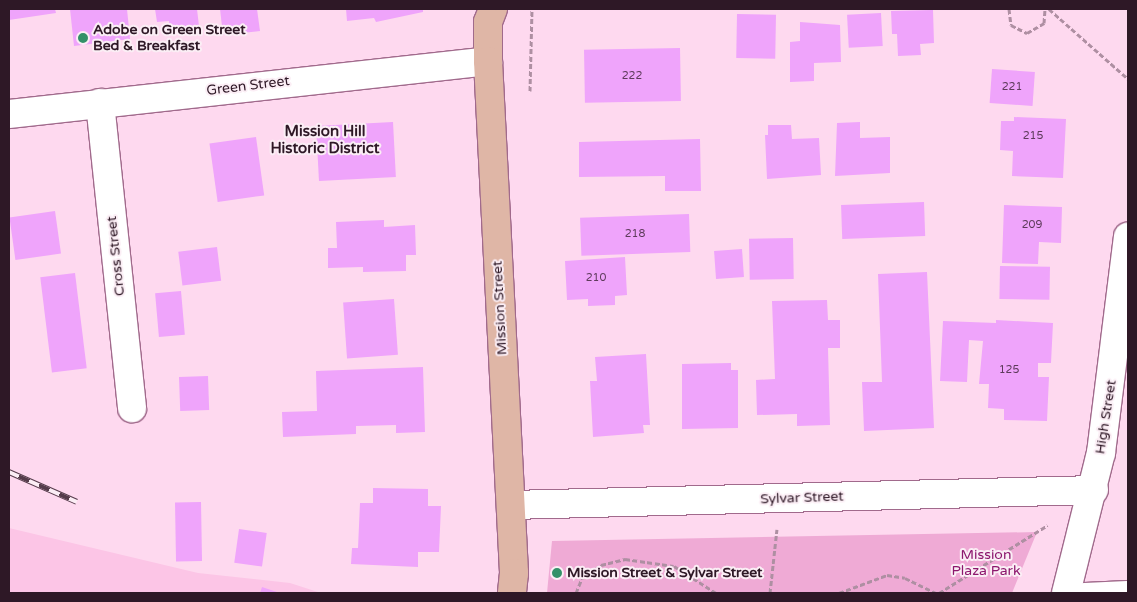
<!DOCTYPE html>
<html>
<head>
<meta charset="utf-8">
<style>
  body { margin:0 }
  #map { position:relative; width:1137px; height:602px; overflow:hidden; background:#fed9ef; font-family:"Varela Round",sans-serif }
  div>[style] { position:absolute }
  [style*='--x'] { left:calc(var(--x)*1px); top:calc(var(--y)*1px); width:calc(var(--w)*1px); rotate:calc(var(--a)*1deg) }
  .built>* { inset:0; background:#fcc5e6 }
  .green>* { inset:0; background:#efaad5 }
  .building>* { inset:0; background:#efa4fb; transform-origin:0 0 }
  .path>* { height:3px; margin-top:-1.5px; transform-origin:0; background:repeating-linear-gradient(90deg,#ae8fa2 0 5px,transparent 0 7.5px) }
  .roads { filter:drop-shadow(1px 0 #a16a8c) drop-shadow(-1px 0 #a16a8c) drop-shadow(0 1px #a16a8c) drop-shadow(0 -1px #a16a8c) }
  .service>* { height:20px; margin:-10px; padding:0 10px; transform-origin:10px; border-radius:10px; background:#fff }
  .minor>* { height:28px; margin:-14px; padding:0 14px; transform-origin:14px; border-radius:14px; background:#fff }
  .primary>* { height:28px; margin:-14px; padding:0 14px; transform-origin:14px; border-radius:14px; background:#dfb6a6 }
  .rail>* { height:5.5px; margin-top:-2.75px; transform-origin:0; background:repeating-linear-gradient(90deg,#fbeef5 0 11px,#553c4b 0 22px); box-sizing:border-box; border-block:1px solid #553c4b }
  .dots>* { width:14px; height:14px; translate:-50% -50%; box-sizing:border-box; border:2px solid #fbeef5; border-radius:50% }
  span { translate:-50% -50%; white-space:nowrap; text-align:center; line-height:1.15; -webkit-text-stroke:4px #fbeef5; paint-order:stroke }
  .number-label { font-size:11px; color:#5e3b5b }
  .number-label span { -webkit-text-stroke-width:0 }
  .poi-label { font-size:14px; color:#2e1826; font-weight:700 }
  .left { translate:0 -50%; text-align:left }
  .street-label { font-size:14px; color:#2e1826 }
  .park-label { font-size:14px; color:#8c176d }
  .neighbourhood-label { font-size:15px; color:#2e1826; font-weight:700 }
  .frame { position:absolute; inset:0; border:10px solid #2e1826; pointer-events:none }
</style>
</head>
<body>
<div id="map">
  <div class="built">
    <div style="clip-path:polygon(9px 528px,198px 573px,290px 583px,321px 593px,9px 593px)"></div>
  </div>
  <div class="green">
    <div style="clip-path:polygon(1037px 532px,1012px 593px,547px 593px,552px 541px)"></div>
  </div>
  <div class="building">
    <div style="clip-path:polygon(9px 9px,55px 9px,56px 13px,9px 20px)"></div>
    <div style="clip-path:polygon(70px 9px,127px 9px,130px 39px,74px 46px)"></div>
    <div style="clip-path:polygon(155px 9px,197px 9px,199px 26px,170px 30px,169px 21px,157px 22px)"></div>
    <div style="clip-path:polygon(220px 9px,257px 9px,260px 31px,223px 35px)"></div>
    <div style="clip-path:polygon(346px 9px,423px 9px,423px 12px,376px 22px,374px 18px,347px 21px)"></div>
    <div style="clip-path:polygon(933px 10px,934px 43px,920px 44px,921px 55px,898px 56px,897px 34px,892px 34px,891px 11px)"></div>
    <div style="left:881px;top:13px;width:33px;height:34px;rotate:87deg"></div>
    <div style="left:737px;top:14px;width:39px;height:44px;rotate:1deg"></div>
    <div style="clip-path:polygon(800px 22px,840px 25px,841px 62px,814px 63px,814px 81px,790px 82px,790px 42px,800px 41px)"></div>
    <div style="left:680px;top:48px;width:53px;height:96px;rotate:89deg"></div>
    <div style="left:992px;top:69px;width:43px;height:34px;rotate:4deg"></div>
    <div style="clip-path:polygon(1014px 117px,1066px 119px,1063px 178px,1012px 176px,1013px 151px,1000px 150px,1001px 121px,1014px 121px)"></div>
    <div style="left:393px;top:122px;width:55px;height:77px;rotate:87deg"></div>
    <div style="clip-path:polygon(860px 122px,860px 138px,890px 137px,890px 173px,835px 176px,837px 123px)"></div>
    <div style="clip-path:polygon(768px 125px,791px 125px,792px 139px,819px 138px,821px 175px,767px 179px,765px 135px,768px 135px)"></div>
    <div style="left:256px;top:137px;width:59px;height:47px;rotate:82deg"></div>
    <div style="clip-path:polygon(700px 139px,701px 191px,665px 191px,665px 176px,579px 177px,579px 142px)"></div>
    <div style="left:924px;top:202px;width:34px;height:83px;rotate:88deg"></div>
    <div style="clip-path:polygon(1004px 205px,1062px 207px,1061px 243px,1039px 242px,1038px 264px,1002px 263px)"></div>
    <div style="left:55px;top:211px;width:43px;height:46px;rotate:82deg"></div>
    <div style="left:689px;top:214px;width:38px;height:109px;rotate:88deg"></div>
    <div style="clip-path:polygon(384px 220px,384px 227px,415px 225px,416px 255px,406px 255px,406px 271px,363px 272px,363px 267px,328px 268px,328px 248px,337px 248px,336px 222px)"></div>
    <div style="left:793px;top:238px;width:41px;height:44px;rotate:89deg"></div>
    <div style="left:217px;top:247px;width:34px;height:39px;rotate:83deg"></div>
    <div style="left:742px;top:249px;width:28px;height:28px;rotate:86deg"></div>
    <div style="clip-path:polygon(625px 257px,627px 295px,615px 296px,615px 305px,588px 306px,588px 299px,567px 300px,565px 261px)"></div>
    <div style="left:1000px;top:266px;width:50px;height:33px;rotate:1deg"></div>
    <div style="clip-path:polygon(927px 272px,934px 428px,864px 431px,862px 382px,882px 382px,878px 274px)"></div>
    <div style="left:75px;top:273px;width:96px;height:35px;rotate:83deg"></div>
    <div style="left:181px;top:291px;width:44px;height:26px;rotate:85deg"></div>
    <div style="left:394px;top:299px;width:56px;height:51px;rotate:86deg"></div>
    <div style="clip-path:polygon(827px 300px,828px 320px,840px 320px,840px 348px,828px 348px,830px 425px,797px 426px,797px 414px,757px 415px,756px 380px,775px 379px,772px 301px)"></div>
    <div style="clip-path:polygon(996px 320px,1053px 323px,1051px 363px,1038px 363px,1038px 377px,1049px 377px,1047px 421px,1004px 420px,1004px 409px,988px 408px,989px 384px,979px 384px,983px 341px,969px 340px,967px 382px,940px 381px,943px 321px,996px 323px)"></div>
    <div style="clip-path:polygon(646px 354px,650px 425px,643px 425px,644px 433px,593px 437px,590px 381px,597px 381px,595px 357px)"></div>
    <div style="clip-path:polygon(731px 363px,731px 370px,738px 370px,738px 428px,682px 429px,682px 364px)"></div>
    <div style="clip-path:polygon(423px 367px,425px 432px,396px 433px,396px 425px,356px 426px,356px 434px,283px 437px,282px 412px,317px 411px,316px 371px)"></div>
    <div style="left:208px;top:376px;width:34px;height:29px;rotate:88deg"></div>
    <div style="clip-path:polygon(373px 488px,428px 489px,428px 506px,441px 506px,439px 552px,418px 552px,418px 567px,351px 564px,352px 548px,358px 548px,360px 503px,373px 503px)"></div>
    <div style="left:201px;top:502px;width:59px;height:26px;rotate:89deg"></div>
    <div style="left:239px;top:529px;width:28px;height:34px;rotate:8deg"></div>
    <div style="clip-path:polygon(262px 587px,280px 593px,260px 593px)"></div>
  </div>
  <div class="path">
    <div style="--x:1009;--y:9;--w:16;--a:83"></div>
    <div style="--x:1011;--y:25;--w:18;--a:27"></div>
    <div style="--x:1027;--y:33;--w:20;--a:-30"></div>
    <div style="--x:1044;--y:23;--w:14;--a:-86"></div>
    <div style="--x:1049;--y:9;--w:106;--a:41.5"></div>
    <div style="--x:530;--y:91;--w:82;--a:-88.6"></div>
    <div style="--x:576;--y:593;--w:16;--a:-68"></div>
    <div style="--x:582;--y:578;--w:23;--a:-34"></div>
    <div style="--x:601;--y:565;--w:25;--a:-14"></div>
    <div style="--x:625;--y:559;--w:49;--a:8.1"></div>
    <div style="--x:674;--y:566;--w:50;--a:32.7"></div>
    <div style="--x:770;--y:593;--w:64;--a:-83.8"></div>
    <div style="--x:839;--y:593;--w:51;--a:-20.6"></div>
    <div style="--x:887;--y:575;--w:18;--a:9"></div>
    <div style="--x:905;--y:578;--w:34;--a:26"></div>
    <div style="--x:939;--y:593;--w:128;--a:-32"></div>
  </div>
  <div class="roads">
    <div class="service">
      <div style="--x:1084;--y:593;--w:44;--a:-2.6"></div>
    </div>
    <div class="minor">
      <div style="--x:100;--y:103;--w:307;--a:84"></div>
      <div style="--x:9;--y:114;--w:482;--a:-6.3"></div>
      <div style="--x:511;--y:505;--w:583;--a:-1.47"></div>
      <div style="--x:1066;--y:593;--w:144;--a:-76"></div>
      <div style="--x:1101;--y:453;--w:218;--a:-82.9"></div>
    </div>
    <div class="primary">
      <div style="--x:493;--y:9;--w:14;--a:111"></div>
      <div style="--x:488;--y:22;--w:39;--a:90"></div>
      <div style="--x:488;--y:61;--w:513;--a:87.09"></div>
      <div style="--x:514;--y:573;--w:20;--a:96"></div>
    </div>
  </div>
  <div class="rail">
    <div style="--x:9;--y:472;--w:74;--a:23.8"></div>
  </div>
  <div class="dots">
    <div style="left:83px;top:38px;background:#339169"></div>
    <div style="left:557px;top:573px;background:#339169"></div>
  </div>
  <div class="number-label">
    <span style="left:632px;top:76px">222</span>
    <span style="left:1012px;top:87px">221</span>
    <span style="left:1033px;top:136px">215</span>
    <span style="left:1032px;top:225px">209</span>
    <span style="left:635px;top:234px">218</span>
    <span style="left:596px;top:278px">210</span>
    <span style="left:1009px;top:370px">125</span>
  </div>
  <div class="poi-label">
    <span class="left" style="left:93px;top:38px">Adobe on Green Street<br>Bed &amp; Breakfast</span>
    <span class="left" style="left:567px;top:573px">Mission Street &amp; Sylvar Street</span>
  </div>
  <div class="street-label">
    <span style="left:248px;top:86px;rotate:-7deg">Green Street</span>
    <span style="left:116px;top:256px;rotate:-96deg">Cross Street</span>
    <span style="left:500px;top:308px;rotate:-93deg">Mission Street</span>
    <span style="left:1106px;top:417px;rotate:-81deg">High Street</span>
    <span style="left:802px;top:498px;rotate:-2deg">Sylvar Street</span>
  </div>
  <div class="park-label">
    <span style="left:986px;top:563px">Mission<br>Plaza Park</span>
  </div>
  <div class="neighbourhood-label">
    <span style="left:325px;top:140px">Mission Hill<br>Historic District</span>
  </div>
  <div class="frame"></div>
</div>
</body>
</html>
